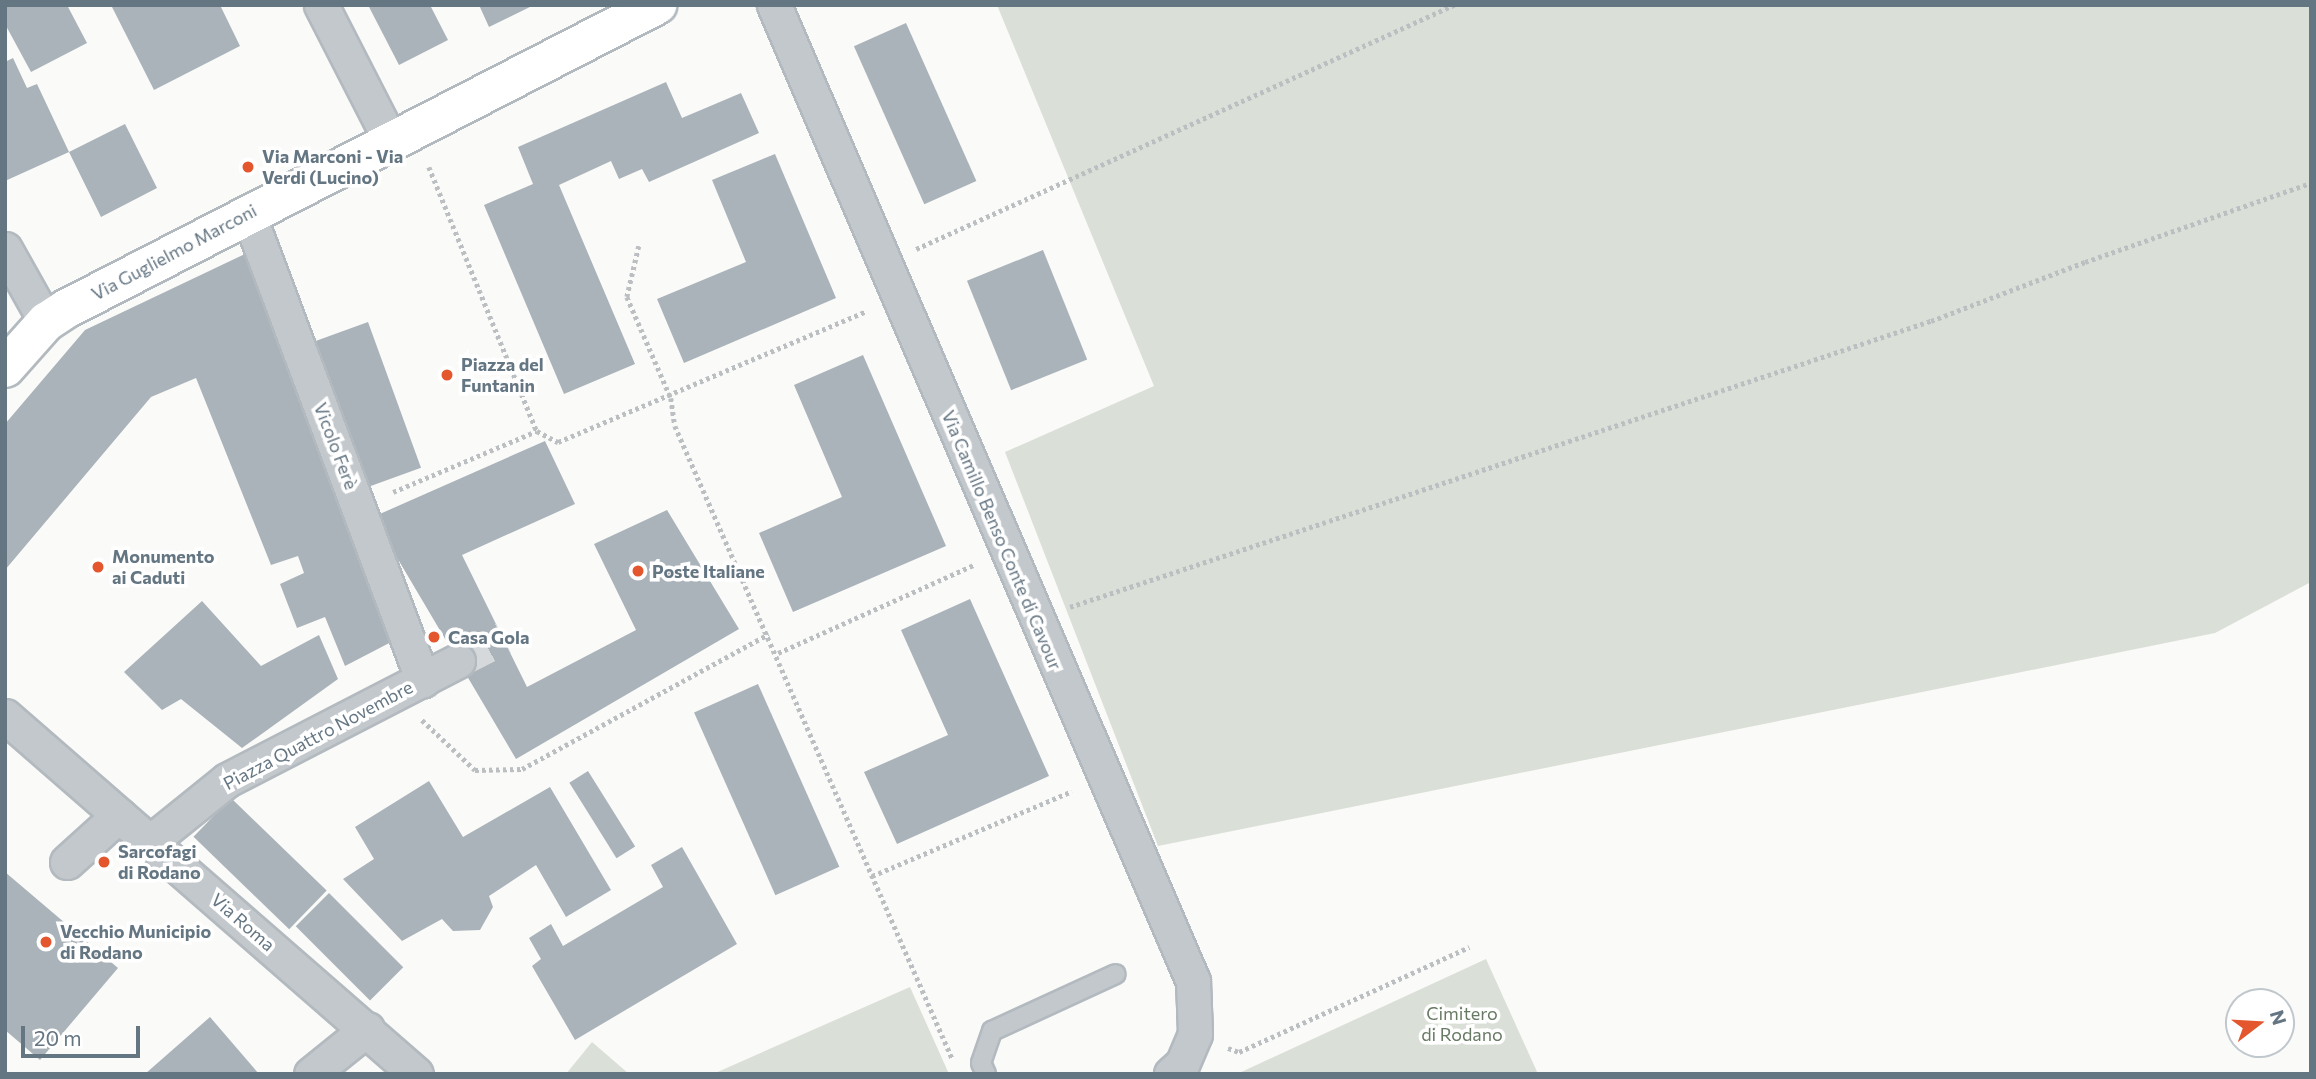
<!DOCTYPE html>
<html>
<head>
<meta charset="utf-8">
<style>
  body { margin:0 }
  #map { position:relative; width:2316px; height:1079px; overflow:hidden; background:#fafaf8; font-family:Commissioner,sans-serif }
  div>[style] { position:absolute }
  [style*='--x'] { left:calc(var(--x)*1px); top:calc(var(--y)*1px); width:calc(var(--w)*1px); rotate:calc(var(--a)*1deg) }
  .green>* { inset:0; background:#dadfd7 }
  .building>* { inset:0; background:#aab3b9; transform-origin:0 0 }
  .street-tunnel>* { height:33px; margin-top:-16.5px; transform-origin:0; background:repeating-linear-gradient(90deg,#d5d9db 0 33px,transparent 0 50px) }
  .path>* { height:4.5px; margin-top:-2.25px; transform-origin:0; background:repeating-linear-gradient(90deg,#bbbfc2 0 3.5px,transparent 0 7px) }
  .roads { filter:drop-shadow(2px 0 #b3babf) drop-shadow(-2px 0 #b3babf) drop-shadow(0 2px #b3babf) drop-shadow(0 -2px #b3babf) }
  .lane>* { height:18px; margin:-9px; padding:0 9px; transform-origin:9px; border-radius:9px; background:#c3c8cc }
  .street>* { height:33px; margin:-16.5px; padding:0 16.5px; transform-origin:16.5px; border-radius:16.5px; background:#c3c8cc }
  .secondary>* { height:38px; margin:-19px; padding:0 19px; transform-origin:19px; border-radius:19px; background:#fff }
  .dots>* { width:19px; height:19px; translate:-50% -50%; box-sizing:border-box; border:4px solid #fff; border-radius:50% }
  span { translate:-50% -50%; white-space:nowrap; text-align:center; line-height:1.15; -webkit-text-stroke:7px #fff; paint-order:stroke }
  .poi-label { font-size:18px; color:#657683; font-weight:700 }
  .left { translate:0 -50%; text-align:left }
  .street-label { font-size:18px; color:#657683 }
  .park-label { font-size:18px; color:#687a64 }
  .frame { position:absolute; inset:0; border:7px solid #657683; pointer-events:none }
  .north { position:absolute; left:2225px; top:988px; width:70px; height:70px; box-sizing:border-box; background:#fff; border:2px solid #c1c8cd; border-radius:50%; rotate:73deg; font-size:19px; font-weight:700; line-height:28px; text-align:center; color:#657683 }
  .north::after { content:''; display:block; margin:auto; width:24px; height:32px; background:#e4572e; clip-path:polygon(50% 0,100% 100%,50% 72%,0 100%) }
  .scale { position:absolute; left:21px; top:1026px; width:119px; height:32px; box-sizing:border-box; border:4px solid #657683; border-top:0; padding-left:9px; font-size:21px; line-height:24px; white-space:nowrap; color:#657683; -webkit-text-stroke:5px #fff; paint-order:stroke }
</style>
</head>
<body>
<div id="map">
  <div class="green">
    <div style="clip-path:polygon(997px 5px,2311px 5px,2311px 582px,2215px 633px,1158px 846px,1005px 452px,1154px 386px)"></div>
    <div style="clip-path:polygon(1486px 959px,1538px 1074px,1237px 1074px)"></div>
    <div style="clip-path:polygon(910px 987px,949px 1074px,713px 1074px)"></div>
    <div style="clip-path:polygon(592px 1042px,629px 1074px,566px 1074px)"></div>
  </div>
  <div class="building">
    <div style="clip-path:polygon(5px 5px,67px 5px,87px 43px,31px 72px,5px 24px)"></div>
    <div style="clip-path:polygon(111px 5px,220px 5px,240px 46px,154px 90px)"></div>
    <div style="clip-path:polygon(368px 5px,430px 5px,448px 40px,399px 65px)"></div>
    <div style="clip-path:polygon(479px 5px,534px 5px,489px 27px)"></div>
    <div style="left:906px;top:23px;width:173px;height:57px;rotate:66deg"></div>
    <div style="clip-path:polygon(13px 58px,27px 88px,37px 84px,69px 152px,125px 124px,157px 188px,101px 217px,69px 152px,5px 181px,5px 62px)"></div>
    <div style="clip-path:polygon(666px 82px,682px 118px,741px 93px,759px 133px,649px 182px,642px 169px,619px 179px,611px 161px,559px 185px,635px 364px,564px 394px,484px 205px,533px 184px,518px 147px)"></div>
    <div style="clip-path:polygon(775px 154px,836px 298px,684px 363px,657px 299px,746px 262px,712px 180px)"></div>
    <div style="left:1043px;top:250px;width:118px;height:82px;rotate:68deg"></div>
    <div style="clip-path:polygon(247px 253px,301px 407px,310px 403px,397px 639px,345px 666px,325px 617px,297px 628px,280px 584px,304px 573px,298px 556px,271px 565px,196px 378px,151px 397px,5px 570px,5px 424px,85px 330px)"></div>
    <div style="left:368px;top:322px;width:155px;height:63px;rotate:70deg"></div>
    <div style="clip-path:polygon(863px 355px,946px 546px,793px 612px,759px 533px,842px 497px,794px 385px)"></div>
    <div style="clip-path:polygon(545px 441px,575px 504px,462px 555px,527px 687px,636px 630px,594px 544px,667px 510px,739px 629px,516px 759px,373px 517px)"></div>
    <div style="clip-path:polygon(970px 599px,1049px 776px,897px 844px,864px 772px,948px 735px,901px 630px)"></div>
    <div style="clip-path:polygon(202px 601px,261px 666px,319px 635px,338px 679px,242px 748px,181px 699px,162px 710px,124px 672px)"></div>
    <div style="left:758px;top:684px;width:200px;height:70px;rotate:66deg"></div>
    <div style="left:588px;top:771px;width:89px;height:22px;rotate:58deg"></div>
    <div style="clip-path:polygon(429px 781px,463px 837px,550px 787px,611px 890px,566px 917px,536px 865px,489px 896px,493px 907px,480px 930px,453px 931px,442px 919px,402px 941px,343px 879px,374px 859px,355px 827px)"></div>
    <div style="left:231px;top:798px;width:133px;height:54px;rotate:44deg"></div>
    <div style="clip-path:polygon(682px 847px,737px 944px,575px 1040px,532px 966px,541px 959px,529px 938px,551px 924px,563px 946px,663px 887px,651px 865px)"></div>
    <div style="clip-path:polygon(5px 872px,118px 968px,40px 1060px,5px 1030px)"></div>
    <div style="left:329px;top:893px;width:105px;height:47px;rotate:45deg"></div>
    <div style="clip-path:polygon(210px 1017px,259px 1074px,145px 1074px)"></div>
  </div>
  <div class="street-tunnel">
    <div style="--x:458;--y:661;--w:51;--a:-27.1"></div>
  </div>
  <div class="path">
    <div style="--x:429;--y:167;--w:285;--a:67.8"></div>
    <div style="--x:537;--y:431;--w:24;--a:28"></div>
    <div style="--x:558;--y:442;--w:336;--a:-23"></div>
    <div style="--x:639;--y:246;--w:52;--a:103.2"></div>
    <div style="--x:627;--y:297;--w:110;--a:66.5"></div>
    <div style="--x:671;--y:398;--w:28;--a:82"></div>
    <div style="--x:675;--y:426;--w:690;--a:66.33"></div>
    <div style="--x:916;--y:249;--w:591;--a:-24.4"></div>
    <div style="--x:393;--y:492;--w:156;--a:-23"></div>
    <div style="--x:1070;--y:607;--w:907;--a:-18.38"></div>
    <div style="--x:1931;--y:321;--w:165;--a:-21"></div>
    <div style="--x:2085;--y:262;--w:239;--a:-19.3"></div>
    <div style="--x:778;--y:653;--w:215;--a:-24.2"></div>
    <div style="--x:422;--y:720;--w:73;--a:43.3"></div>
    <div style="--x:475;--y:770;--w:47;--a:-1.2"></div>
    <div style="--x:522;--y:769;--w:281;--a:-28.7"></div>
    <div style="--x:872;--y:876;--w:217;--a:-23"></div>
    <div style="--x:1228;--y:1048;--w:12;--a:20"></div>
    <div style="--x:1239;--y:1052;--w:253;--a:-24.5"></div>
  </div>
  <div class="roads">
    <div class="lane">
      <div style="--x:986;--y:1074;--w:12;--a:-114"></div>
      <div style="--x:981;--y:1063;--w:34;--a:-71"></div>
      <div style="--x:992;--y:1031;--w:136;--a:-24.7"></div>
    </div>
    <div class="street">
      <div style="--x:321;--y:5;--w:154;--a:62.9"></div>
      <div style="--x:774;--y:5;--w:1062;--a:66.77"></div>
      <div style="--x:1193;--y:981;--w:53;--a:87.8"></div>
      <div style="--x:1195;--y:1034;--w:33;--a:113"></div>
      <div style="--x:1182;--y:1064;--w:15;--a:138"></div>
      <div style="--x:248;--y:213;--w:499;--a:69.5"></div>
      <div style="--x:5;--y:249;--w:84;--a:60.7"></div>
      <div style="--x:5;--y:716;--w:545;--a:41.06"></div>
      <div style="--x:150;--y:842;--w:99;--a:-38.8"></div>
      <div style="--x:227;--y:780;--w:260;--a:-27.3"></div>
      <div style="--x:67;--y:862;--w:70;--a:-42.1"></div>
      <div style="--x:311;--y:1074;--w:72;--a:-38.8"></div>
    </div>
    <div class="secondary">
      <div style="--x:5;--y:368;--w:62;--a:-48.3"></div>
      <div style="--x:46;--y:322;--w:24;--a:-33"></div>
      <div style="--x:66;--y:309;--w:665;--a:-27.22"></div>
    </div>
  </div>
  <div class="dots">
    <div style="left:248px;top:167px;background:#e4572e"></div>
    <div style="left:447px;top:375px;background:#e4572e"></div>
    <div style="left:98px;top:567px;background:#e4572e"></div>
    <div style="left:638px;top:571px;background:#e4572e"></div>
    <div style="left:434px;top:637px;background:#e4572e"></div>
    <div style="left:104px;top:862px;background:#e4572e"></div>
    <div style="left:46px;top:942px;background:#e4572e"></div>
  </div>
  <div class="poi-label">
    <span class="left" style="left:262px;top:167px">Via Marconi - Via<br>Verdi (Lucino)</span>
    <span class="left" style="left:461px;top:375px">Piazza del<br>Funtanin</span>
    <span class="left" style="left:112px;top:567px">Monumento<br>ai Caduti</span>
    <span class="left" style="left:652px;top:571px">Poste Italiane</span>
    <span class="left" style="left:448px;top:637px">Casa Gola</span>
    <span class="left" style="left:118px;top:862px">Sarcofagi<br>di Rodano</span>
    <span class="left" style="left:60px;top:942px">Vecchio Municipio<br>di Rodano</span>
  </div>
  <div class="street-label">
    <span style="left:174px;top:252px;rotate:-28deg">Via Guglielmo Marconi</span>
    <span style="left:336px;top:446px;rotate:69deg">Vicolo Ferè</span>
    <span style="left:1002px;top:540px;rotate:67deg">Via Camillo Benso Conte di Cavour</span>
    <span style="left:318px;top:735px;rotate:-28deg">Piazza Quattro Novembre</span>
    <span style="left:243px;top:922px;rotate:41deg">Via Roma</span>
  </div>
  <div class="park-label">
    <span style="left:1462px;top:1024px">Cimitero<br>di Rodano</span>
  </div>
  <div class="frame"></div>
  <div class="north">N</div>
  <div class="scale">20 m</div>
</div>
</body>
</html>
